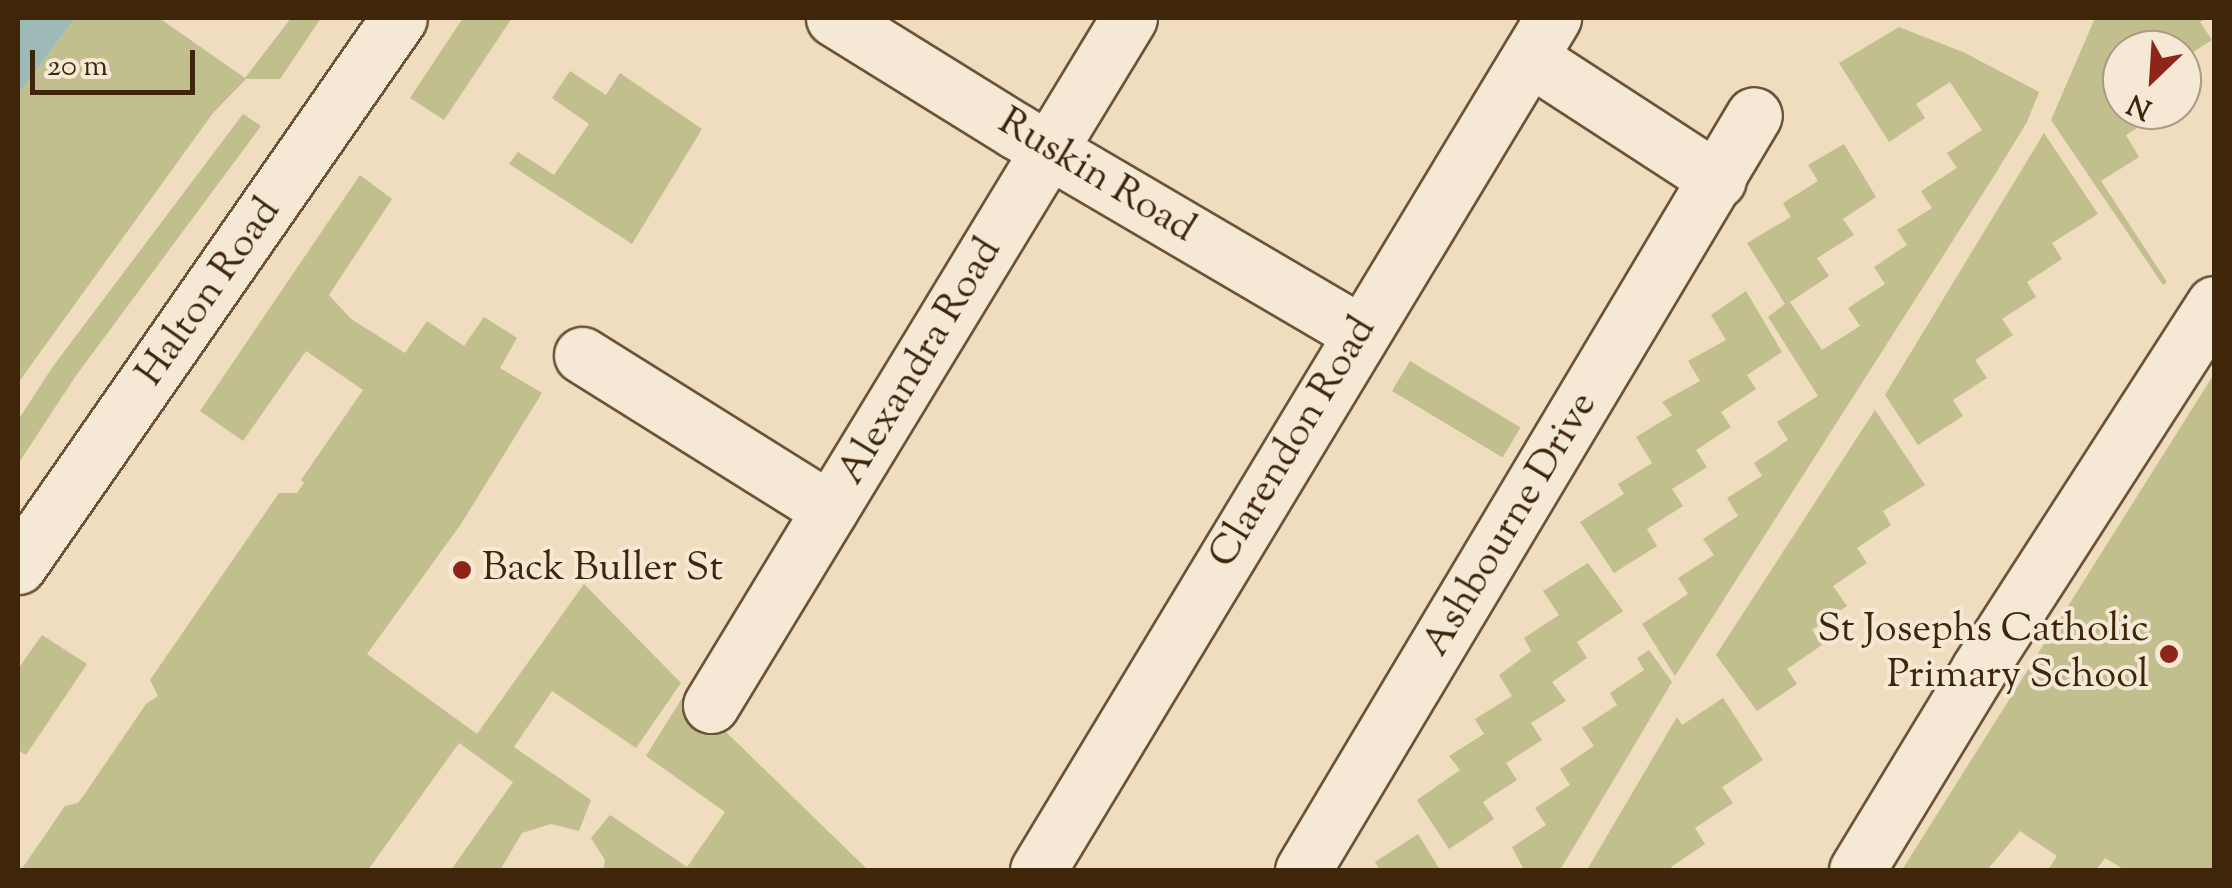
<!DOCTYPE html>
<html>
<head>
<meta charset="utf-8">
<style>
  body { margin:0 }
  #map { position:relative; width:2232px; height:888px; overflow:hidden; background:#f0dcbe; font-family:"Sorts Mill Goudy",serif }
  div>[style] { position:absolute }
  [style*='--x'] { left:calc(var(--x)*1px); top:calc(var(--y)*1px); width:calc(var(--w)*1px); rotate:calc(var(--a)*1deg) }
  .green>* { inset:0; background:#c0bf8d; transform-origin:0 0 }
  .water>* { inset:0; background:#9dbab9 }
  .roads { filter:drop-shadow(2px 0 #6b5437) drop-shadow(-2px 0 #6b5437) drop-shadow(0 2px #6b5437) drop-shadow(0 -2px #6b5437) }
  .street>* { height:55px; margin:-27.5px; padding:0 27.5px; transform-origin:27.5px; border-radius:27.5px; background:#f5e8d5 }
  .secondary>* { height:55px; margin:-27.5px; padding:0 27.5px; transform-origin:27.5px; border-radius:27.5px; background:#f5e8d5 }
  .dots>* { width:28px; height:28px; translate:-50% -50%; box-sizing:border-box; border:5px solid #f5e8d5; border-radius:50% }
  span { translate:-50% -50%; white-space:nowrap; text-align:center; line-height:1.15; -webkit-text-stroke:8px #f5e8d5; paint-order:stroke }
  .street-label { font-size:40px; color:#3f260a }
  .poi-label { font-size:40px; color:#3f260a }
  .left { translate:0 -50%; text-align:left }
  .right { translate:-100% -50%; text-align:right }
  .frame { position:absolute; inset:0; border:20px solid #3f260a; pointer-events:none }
  .north { position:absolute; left:2102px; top:30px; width:100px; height:100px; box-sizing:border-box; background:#f5e8d5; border:2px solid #ac9a84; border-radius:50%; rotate:205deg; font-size:28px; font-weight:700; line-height:40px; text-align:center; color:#3f260a }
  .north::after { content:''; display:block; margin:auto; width:35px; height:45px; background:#8f2418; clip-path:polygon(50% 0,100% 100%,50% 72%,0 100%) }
  .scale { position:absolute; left:30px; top:50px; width:165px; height:45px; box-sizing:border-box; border:5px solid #3f260a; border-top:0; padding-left:12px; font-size:30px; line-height:35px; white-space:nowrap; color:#3f260a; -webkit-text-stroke:8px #f5e8d5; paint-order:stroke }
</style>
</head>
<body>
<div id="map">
  <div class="green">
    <div style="clip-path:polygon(75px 18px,159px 18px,245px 78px,291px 18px,321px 18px,280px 79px,246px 79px,213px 113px,18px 383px,18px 95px)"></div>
    <div style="clip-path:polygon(463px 18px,512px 18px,444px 120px,410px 98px)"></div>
    <div style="clip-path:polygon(2095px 18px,2207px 18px,2200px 22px,2212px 40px,2182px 59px,2182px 50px,2122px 50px,2122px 110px,2160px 114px,2126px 135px,2139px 157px,2101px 181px,2167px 282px,2163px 285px,2051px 120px)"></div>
    <div style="clip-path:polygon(1899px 27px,1963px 52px,2039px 92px,2027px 122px,1994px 176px,1675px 676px,1642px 624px,1688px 594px,1678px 578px,1714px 555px,1703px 539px,1738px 516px,1727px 498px,1762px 476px,1754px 463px,1788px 440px,1777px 422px,1818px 396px,1768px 317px,1785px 304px,1747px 243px,1791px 217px,1783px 203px,1818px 181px,1808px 165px,1844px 144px,1876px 197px,1843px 219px,1854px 235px,1817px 258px,1829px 276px,1790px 302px,1822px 350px,1860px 326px,1848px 308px,1885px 284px,1874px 267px,1907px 245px,1897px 230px,1932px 208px,1921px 191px,1957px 168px,1947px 153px,1982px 130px,1950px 82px,1916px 104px,1925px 118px,1889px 142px,1839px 63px)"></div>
    <div style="clip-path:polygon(570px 71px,606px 95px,620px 73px,702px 129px,632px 244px,509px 164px,518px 152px,554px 175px,589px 124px,552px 98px)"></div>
    <div style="clip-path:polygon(243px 114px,261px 126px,75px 377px,18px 464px,18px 420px,54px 365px)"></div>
    <div style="clip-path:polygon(2044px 133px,2098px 214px,2052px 243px,2062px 259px,2027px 282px,2036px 297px,2002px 319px,2013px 335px,1975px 360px,1987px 378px,1953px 400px,1963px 416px,1918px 445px,1885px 395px)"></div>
    <div style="clip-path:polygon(360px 175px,392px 199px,329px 295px,351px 319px,405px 353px,427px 321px,464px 346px,484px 317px,517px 338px,500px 368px,542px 393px,461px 524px,367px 654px,477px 734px,584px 584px,681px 683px,636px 748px,552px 691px,514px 747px,591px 800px,579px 831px,551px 824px,522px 833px,500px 870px,451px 870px,513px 782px,459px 743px,368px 870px,21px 870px,65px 806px,78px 803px,84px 795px,146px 704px,158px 696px,150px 680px,279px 493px,297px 493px,304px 483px,301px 480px,363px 390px,306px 351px,243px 441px,200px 411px)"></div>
    <div style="clip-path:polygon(1746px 291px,1782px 352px,1747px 375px,1756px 389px,1721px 412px,1731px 427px,1696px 450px,1707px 467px,1672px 489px,1683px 506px,1647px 529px,1657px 546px,1614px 573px,1580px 522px,1624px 494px,1618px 484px,1652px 463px,1636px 437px,1672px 415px,1662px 402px,1700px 381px,1688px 361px,1726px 340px,1711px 315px)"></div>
    <div style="left:1410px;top:361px;width:129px;height:35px;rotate:31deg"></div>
    <div style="clip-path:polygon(2214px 374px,2214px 870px,2125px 870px,2105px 858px,2096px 870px,2048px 870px,2057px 856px,2020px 831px,1987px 870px,1902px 870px)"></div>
    <div style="clip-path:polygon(1875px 410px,1925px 485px,1883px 511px,1891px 525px,1857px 548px,1867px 563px,1833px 586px,1847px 606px,1812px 630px,1822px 645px,1787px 669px,1797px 684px,1757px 711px,1716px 655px)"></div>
    <div style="clip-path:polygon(1588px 563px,1623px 611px,1577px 642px,1587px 658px,1552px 682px,1566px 701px,1531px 723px,1542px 740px,1506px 763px,1517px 780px,1483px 802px,1494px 819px,1449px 849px,1417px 800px,1460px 770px,1449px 756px,1484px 734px,1475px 719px,1512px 696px,1499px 675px,1531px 651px,1524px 638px,1559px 615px,1543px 591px)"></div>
    <div style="clip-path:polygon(42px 635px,87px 664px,26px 755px,18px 750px,18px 669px)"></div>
    <div style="clip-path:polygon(1649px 650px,1672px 682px,1560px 870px,1524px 870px,1512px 847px,1546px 825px,1535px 808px,1570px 785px,1560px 769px,1594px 746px,1582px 728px,1617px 705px,1610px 693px,1644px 670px,1637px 658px)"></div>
    <div style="clip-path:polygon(687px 690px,726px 732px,868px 870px,603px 870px,605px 860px,591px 838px,610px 815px,687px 867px,725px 812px,646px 756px)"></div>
    <div style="clip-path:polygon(1723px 698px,1763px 760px,1722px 787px,1733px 803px,1695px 828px,1705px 844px,1671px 867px,1673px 870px,1587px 870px,1677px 717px,1682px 725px)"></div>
    <div style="clip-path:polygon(1418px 834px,1440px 870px,1380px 870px,1375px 862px)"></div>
  </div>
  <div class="water">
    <div style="clip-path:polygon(18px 18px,75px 18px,18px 95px)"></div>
  </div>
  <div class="roads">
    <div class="street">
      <div style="--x:834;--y:18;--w:214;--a:31.8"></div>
      <div style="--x:1016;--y:131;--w:399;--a:30.4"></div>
      <div style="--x:1530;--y:58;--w:224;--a:33"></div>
      <div style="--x:582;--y:355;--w:292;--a:32"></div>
      <div style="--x:711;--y:705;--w:804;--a:-58.68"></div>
      <div style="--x:1038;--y:870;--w:996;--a:-58.85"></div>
      <div style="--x:1303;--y:870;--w:879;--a:-59.15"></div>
      <div style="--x:1857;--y:870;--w:235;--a:-58.7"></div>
      <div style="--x:1979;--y:669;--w:434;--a:-57.2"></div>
    </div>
    <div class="secondary">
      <div style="--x:18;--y:566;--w:667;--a:-55.19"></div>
    </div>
  </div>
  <div class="dots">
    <div style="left:462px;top:570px;background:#8f2418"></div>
    <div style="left:2169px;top:654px;background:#8f2418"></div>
  </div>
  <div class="street-label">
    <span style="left:1096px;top:177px;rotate:31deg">Ruskin Road</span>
    <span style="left:210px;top:293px;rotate:-55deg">Halton Road</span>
    <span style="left:921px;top:362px;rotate:-59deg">Alexandra Road</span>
    <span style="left:1294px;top:443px;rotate:-59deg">Clarendon Road</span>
    <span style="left:1511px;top:525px;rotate:-59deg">Ashbourne Drive</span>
  </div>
  <div class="poi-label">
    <span class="left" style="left:482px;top:570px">Back Buller St</span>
    <span class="right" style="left:2149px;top:654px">St Josephs Catholic<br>Primary School</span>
  </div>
  <div class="frame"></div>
  <div class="north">N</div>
  <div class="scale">20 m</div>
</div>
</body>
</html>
